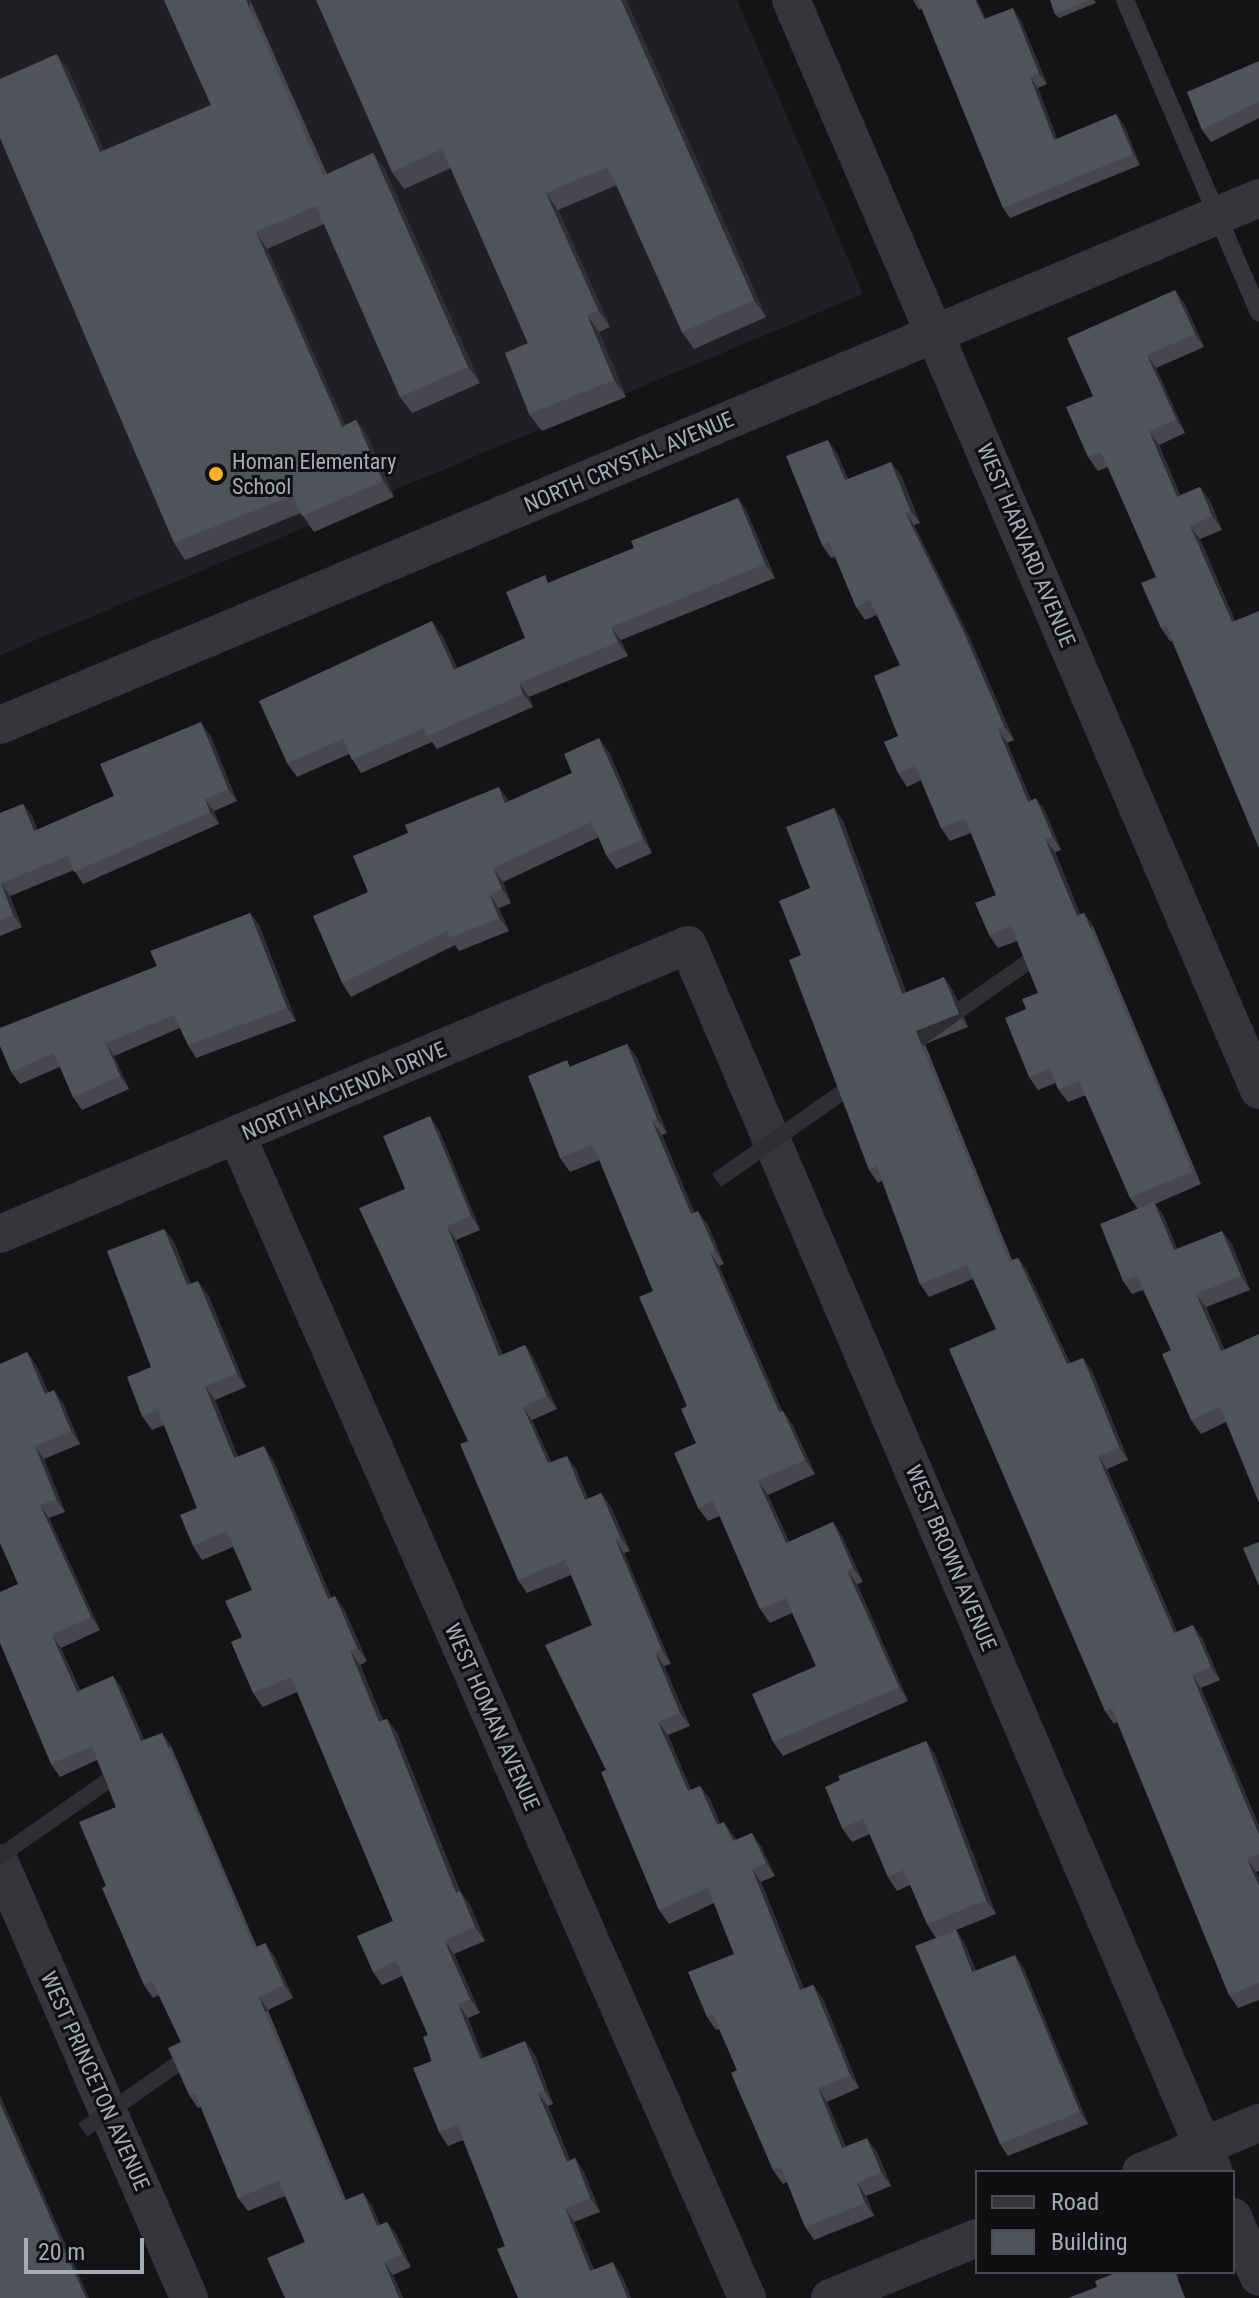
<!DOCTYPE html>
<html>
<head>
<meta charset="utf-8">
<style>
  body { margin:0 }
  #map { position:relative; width:1259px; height:2298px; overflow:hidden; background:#141416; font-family:"Roboto Condensed",sans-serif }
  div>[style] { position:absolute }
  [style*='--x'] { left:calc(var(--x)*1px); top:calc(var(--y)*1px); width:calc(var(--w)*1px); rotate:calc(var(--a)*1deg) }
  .built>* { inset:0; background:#202024 }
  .lane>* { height:18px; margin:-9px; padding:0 9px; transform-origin:9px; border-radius:9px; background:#35363c }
  .street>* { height:38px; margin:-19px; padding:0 19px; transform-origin:19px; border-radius:19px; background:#35363c }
  .wall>* { inset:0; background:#47484f }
  .shaded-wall>* { inset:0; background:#2e2f33; transform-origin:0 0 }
  .building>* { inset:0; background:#51535a }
  .dots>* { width:22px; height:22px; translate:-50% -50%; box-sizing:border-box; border:4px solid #0f0f11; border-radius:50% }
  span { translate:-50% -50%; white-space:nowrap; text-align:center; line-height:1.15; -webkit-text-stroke:6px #0f0f11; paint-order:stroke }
  .poi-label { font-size:22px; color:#a5abb7 }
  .left { translate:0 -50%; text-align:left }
  .street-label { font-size:22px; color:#a5abb7 }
  .legend { position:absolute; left:975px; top:2170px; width:260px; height:104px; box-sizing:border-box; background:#0f0f11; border:2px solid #4b4d53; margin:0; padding:10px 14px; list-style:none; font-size:24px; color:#a5abb7 }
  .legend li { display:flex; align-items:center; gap:16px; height:40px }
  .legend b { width:40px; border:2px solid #4b4d53 }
  .scale { position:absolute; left:24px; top:2238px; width:120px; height:36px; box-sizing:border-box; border:4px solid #a5abb7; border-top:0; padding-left:10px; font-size:24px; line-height:28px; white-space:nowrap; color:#a5abb7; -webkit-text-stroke:6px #0f0f11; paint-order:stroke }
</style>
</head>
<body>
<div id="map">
  <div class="built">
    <div style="clip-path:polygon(0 0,737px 0,863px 294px,0 655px)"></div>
  </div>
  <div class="lane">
    <div style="--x:1125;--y:0;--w:340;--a:66.8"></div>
  </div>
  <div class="street">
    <div style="--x:791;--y:0;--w:1186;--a:66.76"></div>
    <div style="--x:0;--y:725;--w:1365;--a:-22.71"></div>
    <div style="--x:237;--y:1136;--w:1269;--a:66.3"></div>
    <div style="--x:0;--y:1234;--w:746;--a:-22.79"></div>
    <div style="--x:688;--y:945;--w:1335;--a:66.8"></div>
    <div style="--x:0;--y:1863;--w:474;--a:66.5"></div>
    <div style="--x:1141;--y:2172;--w:128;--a:-22.6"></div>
    <div style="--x:1233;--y:2217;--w:65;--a:66.6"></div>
    <div style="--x:830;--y:2298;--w:159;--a:-22.2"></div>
  </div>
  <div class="wall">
    <div style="clip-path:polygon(164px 0,250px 0,327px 174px,373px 153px,385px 170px,480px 383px,412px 413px,400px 397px,324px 224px,267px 249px,345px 425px,356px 420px,368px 437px,394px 497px,314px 532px,301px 513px,185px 560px,174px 543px,68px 70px,104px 151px,211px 105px)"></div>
    <div style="clip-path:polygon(626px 0,766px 317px,694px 349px,682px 332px,617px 185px,558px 210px,610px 327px,599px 332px,626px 397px,542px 431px,529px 414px,528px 343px,451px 168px,404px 189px,392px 172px)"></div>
    <div style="clip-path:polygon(913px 0,977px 0,986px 19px,1020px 19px,1047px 84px,1038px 88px,1057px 139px,1116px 114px,1124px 125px,1140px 165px,1010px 218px,1003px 208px,922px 8px,919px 10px)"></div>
    <div style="clip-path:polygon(1050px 0,1094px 0,1096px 3px,1059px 18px,1055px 14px)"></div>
    <div style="clip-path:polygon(1259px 61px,1259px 118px,1211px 142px,1202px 130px)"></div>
    <div style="clip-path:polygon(1185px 304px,1204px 347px,1156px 368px,1185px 433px,1159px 445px,1180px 495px,1200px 487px,1210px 501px,1222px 530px,1200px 539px,1235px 621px,1259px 848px,1172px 641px,1170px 641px,1161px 628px,1156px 577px,1108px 467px,1098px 471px,1088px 457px,1093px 396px)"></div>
    <div style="clip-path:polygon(837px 453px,848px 479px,901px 475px,920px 523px,914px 525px,970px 639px,1014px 740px,1007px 743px,1031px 800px,1045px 811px,1061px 850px,1055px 852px,1080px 914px,1084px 913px,1093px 926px,1201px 1184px,1155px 1204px,1163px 1215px,1177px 1249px,1232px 1244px,1250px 1290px,1206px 1307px,1224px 1350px,1226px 1422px,1201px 1434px,1191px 1420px,1171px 1350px,1143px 1290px,1132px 1294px,1123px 1281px,1138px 1209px,1130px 1198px,1086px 1095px,1068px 1102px,1058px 1089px,1056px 1083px,1038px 1090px,1029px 1077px,1026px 1009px,1038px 993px,1017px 941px,998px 948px,989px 935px,996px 895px,971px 833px,950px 841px,941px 828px,921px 780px,907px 787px,898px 773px,900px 665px,877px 615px,865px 620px,856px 607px,835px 557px,831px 558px,822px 545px)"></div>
    <div style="clip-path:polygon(738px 498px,747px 512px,775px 578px,621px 640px,628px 656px,529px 697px,533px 707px,437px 749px,432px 742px,361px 773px,349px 754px,297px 777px,287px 763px,442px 635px,457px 668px,525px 638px,550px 582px,634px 548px)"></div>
    <div style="clip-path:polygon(210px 735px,237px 801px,214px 811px,219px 824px,83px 884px,74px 870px,10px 896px,22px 927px,0 936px,0 813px,23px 804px,32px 816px,37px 830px,114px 796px)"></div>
    <div style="clip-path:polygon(609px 752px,652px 853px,616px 869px,606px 855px,599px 837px,503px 882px,511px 903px,499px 908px,509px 931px,459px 951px,455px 945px,351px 997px,342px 983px,368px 892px,509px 801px,572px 773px)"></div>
    <div style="clip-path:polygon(834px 808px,843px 821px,906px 992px,953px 990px,968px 1027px,925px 1044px,1012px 1260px,1018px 1258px,1027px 1271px,1070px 1363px,1092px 1371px,1128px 1460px,1107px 1469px,1177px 1632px,1202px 1638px,1220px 1680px,1201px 1688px,1259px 1826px,1259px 1871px,1256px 1872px,1259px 1878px,1259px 2000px,1238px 2008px,1229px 1995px,1117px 1722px,1114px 1724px,1105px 1711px,996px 1329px,973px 1279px,929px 1297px,920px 1284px,882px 1181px,878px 1183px,869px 1170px,801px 955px,810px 888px)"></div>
    <div style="clip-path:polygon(250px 913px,259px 925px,296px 1021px,196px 1058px,188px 1045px,180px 1028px,114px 1056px,129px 1089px,82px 1110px,73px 1097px,60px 1067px,20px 1084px,11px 1072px,157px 966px)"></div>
    <div style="clip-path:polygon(627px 1044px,637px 1058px,667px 1133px,662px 1135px,694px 1213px,708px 1225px,724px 1264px,719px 1266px,782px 1411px,792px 1424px,815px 1474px,768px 1495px,789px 1542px,833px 1522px,842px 1536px,863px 1582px,857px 1584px,908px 1701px,783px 1756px,773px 1742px,816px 1666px,792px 1613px,770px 1623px,760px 1609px,720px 1516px,708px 1521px,698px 1508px,696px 1443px,687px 1406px,653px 1291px,600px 1160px,570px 1172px,560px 1158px,571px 1066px)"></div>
    <div style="clip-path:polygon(439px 1130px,480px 1230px,456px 1240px,503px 1355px,525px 1345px,534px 1359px,557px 1409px,532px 1420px,551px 1462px,576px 1469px,588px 1499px,601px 1493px,611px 1507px,630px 1551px,624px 1553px,671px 1664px,664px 1666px,690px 1726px,668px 1735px,691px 1790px,700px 1786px,710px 1799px,720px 1824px,733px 1835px,736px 1840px,761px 1846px,775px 1876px,761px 1882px,804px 1989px,813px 1985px,823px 1999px,859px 2088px,827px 2102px,846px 2147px,877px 2152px,891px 2186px,866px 2196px,874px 2216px,814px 2240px,805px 2227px,787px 2182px,783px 2184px,773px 2170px,737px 2070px,719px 2029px,716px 2030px,707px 2017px,734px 1954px,714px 1903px,669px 1924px,659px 1910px,606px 1770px,592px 1625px,571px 1575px,527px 1593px,518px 1580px,468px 1441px,405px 1189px)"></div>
    <div style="clip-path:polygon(164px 1229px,174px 1242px,190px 1284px,208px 1295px,246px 1387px,215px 1400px,238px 1457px,273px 1460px,331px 1597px,344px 1609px,367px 1661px,360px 1665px,383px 1720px,387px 1719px,397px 1733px,460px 1891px,470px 1905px,485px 1941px,454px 1954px,480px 2013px,468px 2018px,483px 2058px,535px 2055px,553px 2104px,548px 2106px,570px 2160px,575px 2158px,584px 2172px,600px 2212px,574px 2222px,594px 2270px,622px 2276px,631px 2298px,518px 2298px,505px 2246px,463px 2140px,448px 2146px,439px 2132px,428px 2035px,402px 1976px,382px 1985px,373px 1972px,393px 1921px,297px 1692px,263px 1707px,253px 1693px,242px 1637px,252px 1590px,233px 1547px,202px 1560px,193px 1546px,197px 1508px,164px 1425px,152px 1430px,142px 1416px,151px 1367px)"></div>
    <div style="clip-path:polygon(27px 1352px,36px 1365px,48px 1392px,63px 1403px,80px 1444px,44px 1459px,65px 1512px,49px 1518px,100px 1630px,61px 1648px,80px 1690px,113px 1676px,122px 1689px,144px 1740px,162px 1733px,171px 1746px,257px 1947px,265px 1943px,274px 1956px,293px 1998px,268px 2010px,346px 2200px,363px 2193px,372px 2206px,380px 2225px,387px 2222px,396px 2234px,411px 2267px,393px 2275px,403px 2298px,285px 2298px,305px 2242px,285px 2196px,248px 2211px,238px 2198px,201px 2107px,198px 2108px,189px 2095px,181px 2042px,159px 1995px,153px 1998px,144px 1985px,106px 1886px,116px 1807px,97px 1760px,60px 1777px,51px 1764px,18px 1584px)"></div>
    <div style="clip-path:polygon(926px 1741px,935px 1755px,996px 1914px,956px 1930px,964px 1942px,976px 1971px,1023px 1967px,1088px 2124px,1008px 2156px,1000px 2144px,936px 1938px,927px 1924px,910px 1885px,897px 1891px,888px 1877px,870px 1834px,852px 1842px,842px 1828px)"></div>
  </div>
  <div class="shaded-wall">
    <div style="left:246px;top:0;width:4px;height:192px"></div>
    <div style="clip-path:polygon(621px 0,626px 0,766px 317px,754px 300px)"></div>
    <div style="clip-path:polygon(975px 0,977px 0,991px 30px,984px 19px)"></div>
    <div style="clip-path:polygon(1013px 8px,1020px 19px,1047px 84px,1039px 74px)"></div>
    <div style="clip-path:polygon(57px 54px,68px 70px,112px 169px,100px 152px)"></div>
    <div style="clip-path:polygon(1030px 77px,1038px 88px,1062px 151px,1054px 140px)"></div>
    <div style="clip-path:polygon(1116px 114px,1124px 125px,1140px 165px,1133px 154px)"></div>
    <div style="clip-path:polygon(373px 153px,385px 170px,480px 383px,468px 367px)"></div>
    <div style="clip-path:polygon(546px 193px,558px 210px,610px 327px,598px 310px)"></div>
    <div style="clip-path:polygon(256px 232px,267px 249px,353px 443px,342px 427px)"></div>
    <div style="clip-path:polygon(1175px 290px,1185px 304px,1204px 347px,1195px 334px)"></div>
    <div style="clip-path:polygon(587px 315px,599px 332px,626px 397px,614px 380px)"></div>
    <div style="clip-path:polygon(1147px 355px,1156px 368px,1185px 433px,1176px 419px)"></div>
    <div style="clip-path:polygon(356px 420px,368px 437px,394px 497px,383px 481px)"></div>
    <div style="clip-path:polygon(1149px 431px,1159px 445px,1186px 510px,1177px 497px)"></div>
    <div style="clip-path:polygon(828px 440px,837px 453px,854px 494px,845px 480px)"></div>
    <div style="clip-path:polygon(891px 462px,901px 475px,920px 523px,910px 510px)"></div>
    <div style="clip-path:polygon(1200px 487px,1210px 501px,1222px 530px,1212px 516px)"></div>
    <div style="clip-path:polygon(738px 498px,747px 512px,775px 578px,765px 564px)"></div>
    <div style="clip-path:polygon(905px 512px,914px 525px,970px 639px,1014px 740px,1004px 726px)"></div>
    <div style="clip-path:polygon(1190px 526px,1200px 539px,1241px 636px,1232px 622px)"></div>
    <div style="clip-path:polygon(432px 621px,442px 635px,463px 683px,454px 670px)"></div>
    <div style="clip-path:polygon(611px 627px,621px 640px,628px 656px,618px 642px)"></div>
    <div style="clip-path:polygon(519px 683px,529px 697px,533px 707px,523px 694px)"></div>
    <div style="clip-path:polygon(201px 722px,210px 735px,237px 801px,228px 789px)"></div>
    <div style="clip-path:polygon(998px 729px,1007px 743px,1037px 815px,1028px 802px)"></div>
    <div style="clip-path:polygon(599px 738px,609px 752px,652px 853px,643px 839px)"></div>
    <div style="clip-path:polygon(499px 787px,509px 801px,505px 803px)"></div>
    <div style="clip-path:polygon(1036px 798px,1045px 811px,1061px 850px,1052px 836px)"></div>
    <div style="clip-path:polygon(205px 799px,214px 811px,219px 824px,210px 812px)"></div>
    <div style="clip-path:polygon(23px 804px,32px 816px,43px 844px,34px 831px)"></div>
    <div style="clip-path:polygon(834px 808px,843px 821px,911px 1007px,902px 994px)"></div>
    <div style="clip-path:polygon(1045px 839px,1055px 852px,1086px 929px,1077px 916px)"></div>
    <div style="clip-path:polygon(493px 868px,503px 882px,511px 903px,502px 889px)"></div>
    <div style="clip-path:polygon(1px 883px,10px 896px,22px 927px,13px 915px)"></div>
    <div style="clip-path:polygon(489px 894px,499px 908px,509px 931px,499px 918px)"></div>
    <div style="clip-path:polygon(250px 913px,259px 925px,296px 1021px,287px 1008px)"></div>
    <div style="left:1084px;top:913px;width:16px;height:280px;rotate:55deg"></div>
    <div style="clip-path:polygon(944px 977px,953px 990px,968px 1027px,959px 1014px)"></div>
    <div style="left:916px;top:1031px;width:16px;height:249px;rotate:55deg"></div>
    <div style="clip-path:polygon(106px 1043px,114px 1056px,129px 1089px,120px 1076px)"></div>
    <div style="clip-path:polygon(627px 1044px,637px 1058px,667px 1133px,657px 1119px)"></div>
    <div style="clip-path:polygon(430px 1116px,439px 1130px,480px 1230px,471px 1216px)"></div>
    <div style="clip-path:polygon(652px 1121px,662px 1135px,701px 1228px,691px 1214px)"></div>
    <div style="clip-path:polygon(1154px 1202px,1163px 1215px,1183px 1264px,1174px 1250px)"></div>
    <div style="clip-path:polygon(698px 1211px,708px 1225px,724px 1264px,715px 1250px)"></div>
    <div style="clip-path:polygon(447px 1226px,456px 1240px,509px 1370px,499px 1356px)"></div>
    <div style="clip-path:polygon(164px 1229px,174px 1242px,197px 1299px,187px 1285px)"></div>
    <div style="clip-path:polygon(1222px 1231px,1232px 1244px,1250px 1290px,1241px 1276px)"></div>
    <div style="clip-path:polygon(710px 1253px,719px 1266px,788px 1426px,779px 1412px)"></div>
    <div style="clip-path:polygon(1018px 1258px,1027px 1271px,1076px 1377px,1067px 1364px)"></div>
    <div style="clip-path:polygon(198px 1281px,208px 1295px,246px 1387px,237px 1374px)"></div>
    <div style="clip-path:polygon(1196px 1294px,1206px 1307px,1231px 1364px,1221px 1351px)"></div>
    <div style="clip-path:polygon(525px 1345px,534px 1359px,557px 1409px,547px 1396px)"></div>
    <div style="clip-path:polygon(27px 1352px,36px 1365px,54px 1406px,45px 1394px)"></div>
    <div style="clip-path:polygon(1083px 1358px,1092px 1371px,1128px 1460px,1119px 1447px)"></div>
    <div style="clip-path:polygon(205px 1386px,215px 1400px,244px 1472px,234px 1458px)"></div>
    <div style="clip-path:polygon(54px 1390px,63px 1403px,80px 1444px,71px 1431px)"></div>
    <div style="clip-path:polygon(523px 1407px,532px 1420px,558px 1477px,548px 1463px)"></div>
    <div style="clip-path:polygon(783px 1411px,792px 1424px,815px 1474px,805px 1460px)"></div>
    <div style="clip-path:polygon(35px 1446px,44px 1459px,65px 1512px,56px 1499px)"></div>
    <div style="clip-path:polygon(264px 1446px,273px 1460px,337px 1612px,328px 1599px)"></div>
    <div style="clip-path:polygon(567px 1456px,576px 1469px,594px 1514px,585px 1500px)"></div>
    <div style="clip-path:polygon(1098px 1456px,1107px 1469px,1183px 1646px,1174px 1633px)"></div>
    <div style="clip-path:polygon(758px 1481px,768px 1495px,795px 1557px,786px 1543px)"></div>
    <div style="clip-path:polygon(601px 1493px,611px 1507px,630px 1551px,620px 1537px)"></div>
    <div style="clip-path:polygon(40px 1505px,49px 1518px,100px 1630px,91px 1617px)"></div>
    <div style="clip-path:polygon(833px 1522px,842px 1536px,863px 1582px,853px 1568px)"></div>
    <div style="clip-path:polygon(615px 1539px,624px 1553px,671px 1664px,662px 1650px)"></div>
    <div style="clip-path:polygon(847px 1570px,857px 1584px,908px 1701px,899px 1687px)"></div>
    <div style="clip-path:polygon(335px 1596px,344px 1609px,367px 1661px,357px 1648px)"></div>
    <div style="clip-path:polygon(1193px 1625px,1202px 1638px,1220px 1680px,1211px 1667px)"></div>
    <div style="clip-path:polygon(52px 1635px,61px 1648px,86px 1705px,77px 1692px)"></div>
    <div style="clip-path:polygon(350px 1651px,360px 1665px,389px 1735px,379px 1722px)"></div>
    <div style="clip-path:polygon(655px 1653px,664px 1666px,690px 1726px,680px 1713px)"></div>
    <div style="clip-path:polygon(1192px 1675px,1201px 1688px,1259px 1826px,1259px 1835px)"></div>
    <div style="clip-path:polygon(113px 1676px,122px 1689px,150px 1754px,141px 1741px)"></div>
    <div style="clip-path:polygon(387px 1719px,397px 1733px,466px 1907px,456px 1893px)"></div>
    <div style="clip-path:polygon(658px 1722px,668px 1735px,697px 1805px,688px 1791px)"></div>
    <div style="left:162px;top:1733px;width:16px;height:234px;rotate:55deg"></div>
    <div style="clip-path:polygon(926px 1741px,935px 1755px,996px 1914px,986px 1900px)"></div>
    <div style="clip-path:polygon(700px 1786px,710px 1799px,726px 1838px,717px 1825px)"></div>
    <div style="clip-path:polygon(724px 1822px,733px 1835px,742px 1855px,733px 1841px)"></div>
    <div style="clip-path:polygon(752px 1833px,761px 1846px,775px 1876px,766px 1863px)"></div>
    <div style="clip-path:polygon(1247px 1859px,1256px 1872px,1259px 1878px,1259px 1886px)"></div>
    <div style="clip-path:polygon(752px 1869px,761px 1882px,810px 2004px,800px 1990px)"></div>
    <div style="clip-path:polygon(460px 1891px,470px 1905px,485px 1941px,475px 1927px)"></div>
    <div style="clip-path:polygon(956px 1930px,964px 1942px,981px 1984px,972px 1972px)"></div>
    <div style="clip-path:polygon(444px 1940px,454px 1954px,480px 2013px,470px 1999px)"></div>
    <div style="clip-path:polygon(265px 1943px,274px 1956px,293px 1998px,284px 1985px)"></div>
    <div style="clip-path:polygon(1015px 1955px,1023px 1967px,1088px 2124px,1080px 2112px)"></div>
    <div style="clip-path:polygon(813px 1985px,823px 1999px,859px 2088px,850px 2075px)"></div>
    <div style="left:259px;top:1997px;width:16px;height:221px;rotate:55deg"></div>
    <div style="clip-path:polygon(458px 2004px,468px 2018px,489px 2073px,480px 2059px)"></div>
    <div style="clip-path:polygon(525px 2041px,535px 2055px,553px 2104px,544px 2090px)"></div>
    <div style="clip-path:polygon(818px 2088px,827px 2102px,852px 2162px,842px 2148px)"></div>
    <div style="clip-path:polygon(538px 2093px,548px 2106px,576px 2175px,567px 2162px)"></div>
    <div style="clip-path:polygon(0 2095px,89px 2298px,86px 2298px,0 2103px)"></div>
    <div style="clip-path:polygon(867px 2138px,877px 2152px,891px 2186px,881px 2172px)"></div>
    <div style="clip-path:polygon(575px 2158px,584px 2172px,600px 2212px,590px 2198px)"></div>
    <div style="clip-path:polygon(857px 2183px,866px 2196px,874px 2216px,865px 2203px)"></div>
    <div style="clip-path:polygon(363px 2193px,372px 2206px,386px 2239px,377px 2226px)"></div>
    <div style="clip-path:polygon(565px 2208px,574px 2222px,600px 2285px,590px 2271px)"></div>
    <div style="clip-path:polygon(387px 2222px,396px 2234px,411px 2267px,402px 2254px)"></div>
    <div style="clip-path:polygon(384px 2262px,393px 2275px,403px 2298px,399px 2298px)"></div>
    <div style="clip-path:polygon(613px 2262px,622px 2276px,631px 2298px,627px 2298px)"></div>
    <div style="left:1175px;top:2272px;width:3px;height:28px"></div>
  </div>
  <div class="building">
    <div style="clip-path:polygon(164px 0,246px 0,323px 176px,373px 153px,468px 367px,400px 397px,316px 206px,256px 232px,342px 427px,356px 420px,383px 481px,302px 516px,293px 495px,174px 543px,0 138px,0 79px,57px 54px,100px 152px,211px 105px)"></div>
    <div style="clip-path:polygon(316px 0,621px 0,754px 300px,682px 332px,608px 167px,546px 193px,598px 310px,587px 315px,614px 380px,529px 414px,505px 353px,528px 343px,442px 149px,392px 172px)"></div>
    <div style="clip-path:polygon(918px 0,975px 0,984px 19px,1013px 8px,1039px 74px,1030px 77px,1054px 140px,1116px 114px,1133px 154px,1003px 208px)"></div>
    <div style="clip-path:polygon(1050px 0,1089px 0,1055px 14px)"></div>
    <div style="clip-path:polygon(1259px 61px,1259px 101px,1202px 130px,1187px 92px)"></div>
    <div style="clip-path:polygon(1175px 290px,1195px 334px,1147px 355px,1176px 419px,1149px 431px,1177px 497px,1200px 487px,1212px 516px,1190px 526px,1232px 622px,1259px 611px,1259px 848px,1166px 625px,1161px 628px,1141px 583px,1156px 577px,1101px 452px,1088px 457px,1066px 407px,1093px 396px,1067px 338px)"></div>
    <div style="clip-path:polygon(828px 440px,845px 480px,891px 462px,910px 510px,905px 512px,961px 626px,1004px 726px,998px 729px,1028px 802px,1036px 798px,1052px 836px,1045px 839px,1077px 916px,1084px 913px,1192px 1171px,1130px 1198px,1079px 1081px,1058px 1089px,1050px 1068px,1029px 1077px,1005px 1018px,1026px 1009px,1022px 999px,1038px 993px,1011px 926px,989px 935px,975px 903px,996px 895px,965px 818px,941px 828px,915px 766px,898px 773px,884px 742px,898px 736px,874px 676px,900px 665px,870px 600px,856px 607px,829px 542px,822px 545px,786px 456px)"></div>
    <div style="clip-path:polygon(738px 498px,765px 564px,611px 627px,618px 642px,519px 683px,523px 694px,427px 736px,424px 728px,352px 760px,343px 739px,287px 763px,259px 701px,432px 621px,454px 670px,525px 638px,506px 592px,545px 575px,548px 583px,634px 548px,631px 541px)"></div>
    <div style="clip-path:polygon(201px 722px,228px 789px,205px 799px,210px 812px,74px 872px,68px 856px,1px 883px,13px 915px,0 920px,0 813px,23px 804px,34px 831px,114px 796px,100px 764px)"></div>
    <div style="clip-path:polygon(599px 738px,643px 839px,606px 855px,592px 822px,493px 868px,502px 889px,489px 894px,499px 918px,450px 938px,447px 931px,342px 983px,313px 916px,368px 892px,353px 856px,408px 833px,405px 825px,499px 787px,505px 803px,572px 773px,564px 754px)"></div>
    <div style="clip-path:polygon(834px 808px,902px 994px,944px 977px,959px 1014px,916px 1031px,1009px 1262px,1018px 1258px,1067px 1364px,1083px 1358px,1119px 1447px,1098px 1456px,1174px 1633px,1193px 1625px,1211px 1667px,1192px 1675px,1259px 1835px,1259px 1854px,1247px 1859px,1259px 1886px,1259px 1983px,1229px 1995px,1112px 1708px,1105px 1711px,949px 1349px,996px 1329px,967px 1265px,920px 1284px,877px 1166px,869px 1170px,789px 960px,801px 955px,779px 901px,810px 888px,786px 827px)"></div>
    <div style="clip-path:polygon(250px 913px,287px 1008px,188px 1045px,174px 1015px,106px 1043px,120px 1076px,73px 1097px,54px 1053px,11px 1072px,0 1046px,0 1028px,157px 966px,150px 951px)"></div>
    <div style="clip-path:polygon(627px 1044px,657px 1119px,652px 1121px,691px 1214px,698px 1211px,715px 1250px,710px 1253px,779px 1412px,783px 1411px,805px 1460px,758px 1481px,786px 1543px,833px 1522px,853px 1568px,847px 1570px,899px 1687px,773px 1742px,752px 1694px,816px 1666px,786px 1598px,760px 1609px,713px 1501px,698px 1508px,674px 1453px,696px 1443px,681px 1409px,687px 1406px,639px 1297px,653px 1291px,593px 1145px,560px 1158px,528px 1076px,567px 1060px,570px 1067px)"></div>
    <div style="clip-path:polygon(430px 1116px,471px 1216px,447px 1226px,499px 1356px,525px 1345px,547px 1396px,523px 1407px,548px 1463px,567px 1456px,585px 1500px,601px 1493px,620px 1537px,615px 1539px,662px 1650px,655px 1653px,680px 1713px,658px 1722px,688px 1791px,700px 1786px,717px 1825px,724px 1822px,733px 1841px,752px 1833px,766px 1863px,752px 1869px,800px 1990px,813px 1985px,850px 2075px,818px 2088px,842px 2148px,867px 2138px,881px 2172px,857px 2183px,865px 2203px,805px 2227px,781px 2167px,773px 2170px,731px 2073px,737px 2070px,713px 2014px,707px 2017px,688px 1972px,734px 1954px,708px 1888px,659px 1910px,601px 1772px,606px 1770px,545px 1645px,592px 1625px,565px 1560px,518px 1580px,460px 1444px,468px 1441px,359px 1208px,405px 1189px,383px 1136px)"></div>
    <div style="clip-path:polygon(1154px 1202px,1174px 1250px,1222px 1231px,1241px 1276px,1196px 1294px,1221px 1351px,1259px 1334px,1259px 1503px,1220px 1407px,1191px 1420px,1162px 1354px,1171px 1350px,1137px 1275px,1123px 1281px,1100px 1224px)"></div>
    <div style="clip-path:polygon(164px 1229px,187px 1285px,198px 1281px,237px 1374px,205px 1386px,234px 1458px,264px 1446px,328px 1599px,335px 1596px,357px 1648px,350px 1651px,379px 1722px,387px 1719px,456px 1893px,460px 1891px,475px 1927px,444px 1940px,470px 1999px,458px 2004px,480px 2059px,525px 2041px,544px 2090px,538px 2093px,567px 2162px,575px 2158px,590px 2198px,565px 2208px,590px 2271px,613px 2262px,627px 2298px,518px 2298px,497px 2249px,505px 2246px,458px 2125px,439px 2132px,413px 2068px,432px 2061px,423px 2037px,428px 2035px,396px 1961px,373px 1972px,357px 1936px,393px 1921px,291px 1677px,253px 1693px,231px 1642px,242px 1637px,225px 1601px,252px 1590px,227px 1531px,193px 1546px,180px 1515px,197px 1508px,158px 1410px,142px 1416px,127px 1377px,151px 1367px,107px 1251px)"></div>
    <div style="clip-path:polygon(27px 1352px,45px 1394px,54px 1390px,71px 1431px,35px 1446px,56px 1499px,40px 1505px,91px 1617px,52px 1635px,77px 1692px,113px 1676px,141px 1741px,162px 1733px,254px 1948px,265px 1943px,284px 1985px,259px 1997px,343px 2201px,363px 2193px,377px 2226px,387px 2222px,402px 2254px,384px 2262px,399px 2298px,285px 2298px,267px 2258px,305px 2242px,279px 2181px,238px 2198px,195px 2093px,189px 2095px,168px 2048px,181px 2042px,152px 1981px,144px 1985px,102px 1888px,106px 1886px,79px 1822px,116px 1807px,92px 1746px,51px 1764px,0 1643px,0 1592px,18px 1584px,0 1543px,0 1364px)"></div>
    <div style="clip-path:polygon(1259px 1542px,1259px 1586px,1243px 1548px)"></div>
    <div style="clip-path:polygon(926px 1741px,986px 1900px,927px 1924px,904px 1870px,888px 1877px,863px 1819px,842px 1828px,825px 1787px,840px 1780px,838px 1776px)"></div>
    <div style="clip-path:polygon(956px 1930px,972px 1972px,1015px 1955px,1080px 2112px,1000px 2144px,915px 1946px)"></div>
    <div style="clip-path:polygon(0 2103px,86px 2298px,0 2298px)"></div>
    <div style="clip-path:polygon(1118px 2272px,1175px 2272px,1185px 2298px,1068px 2298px,1097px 2287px,1095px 2281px)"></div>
  </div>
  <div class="dots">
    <div style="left:216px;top:474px;background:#fbb028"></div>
  </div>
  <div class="poi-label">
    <span class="left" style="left:232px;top:474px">Homan Elementary<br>School</span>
  </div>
  <div class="street-label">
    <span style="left:629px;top:462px;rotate:-23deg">NORTH CRYSTAL AVENUE</span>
    <span style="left:1026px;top:545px;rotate:67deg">WEST HARVARD AVENUE</span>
    <span style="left:344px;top:1091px;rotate:-23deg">NORTH HACIENDA DRIVE</span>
    <span style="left:951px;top:1558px;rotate:67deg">WEST BROWN AVENUE</span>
    <span style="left:492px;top:1717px;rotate:66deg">WEST HOMAN AVENUE</span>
    <span style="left:95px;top:2081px;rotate:66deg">WEST PRINCETON AVENUE</span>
  </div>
  <ul class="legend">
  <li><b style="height:10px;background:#35363c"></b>Road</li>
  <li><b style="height:22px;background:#51535a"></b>Building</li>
  </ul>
  <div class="scale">20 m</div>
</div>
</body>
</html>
